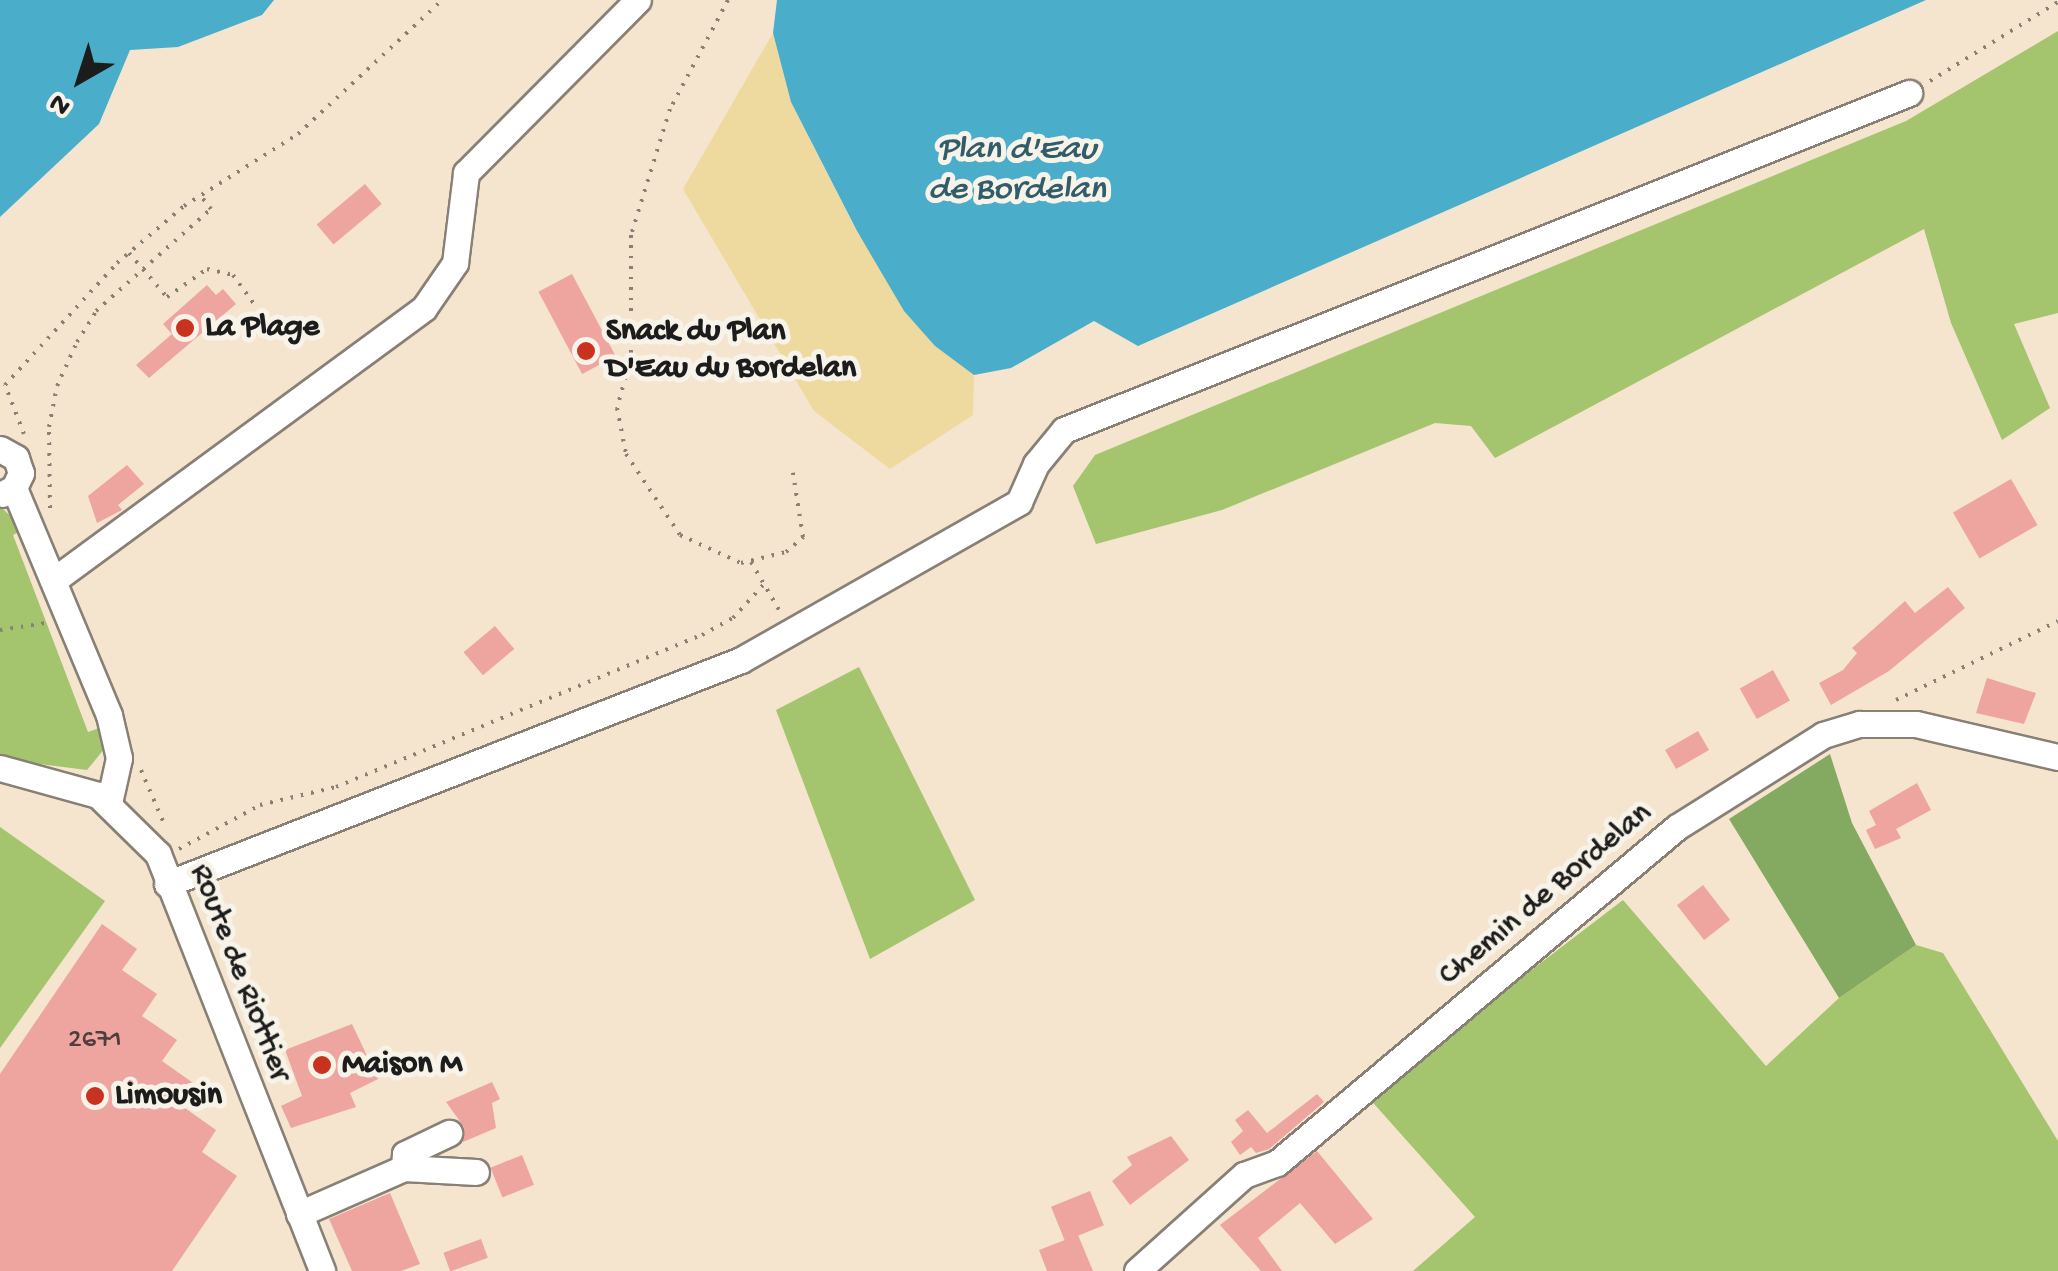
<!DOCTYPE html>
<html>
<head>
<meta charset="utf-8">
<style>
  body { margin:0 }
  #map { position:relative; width:2058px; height:1271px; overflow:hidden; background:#f5e4ce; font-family:"Gochi Hand",sans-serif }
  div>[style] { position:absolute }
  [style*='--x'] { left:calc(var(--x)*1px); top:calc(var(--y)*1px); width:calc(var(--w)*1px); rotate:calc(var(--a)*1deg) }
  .green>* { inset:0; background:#a4c46d }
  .forest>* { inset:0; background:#83aa60 }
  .sand>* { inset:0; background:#eeda9e }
  .water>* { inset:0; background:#4aadc9 }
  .building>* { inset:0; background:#eea5a0; transform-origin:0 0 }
  .path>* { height:4px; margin-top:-2px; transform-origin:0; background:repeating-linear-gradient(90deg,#888075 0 2.5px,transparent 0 10.5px) }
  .roads { filter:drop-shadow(2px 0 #888075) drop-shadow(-2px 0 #888075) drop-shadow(0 2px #888075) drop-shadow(0 -2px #888075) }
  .minor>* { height:25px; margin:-12.5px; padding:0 12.5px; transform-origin:12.5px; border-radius:12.5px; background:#fff }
  .dots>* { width:28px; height:28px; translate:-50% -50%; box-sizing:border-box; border:5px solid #f7f3e8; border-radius:50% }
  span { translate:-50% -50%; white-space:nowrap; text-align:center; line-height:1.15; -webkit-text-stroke:10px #f7f3e8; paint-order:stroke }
  .number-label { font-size:28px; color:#503e3d }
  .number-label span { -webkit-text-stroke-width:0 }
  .poi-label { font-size:32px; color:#1c1c1c; font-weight:700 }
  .left { translate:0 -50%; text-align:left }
  .street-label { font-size:32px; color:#1c1c1c }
  .water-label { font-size:35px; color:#315d6a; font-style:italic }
  .north { position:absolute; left:30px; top:30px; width:100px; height:100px; -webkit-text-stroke:8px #f7f3e8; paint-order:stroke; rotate:219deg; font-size:28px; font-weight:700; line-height:40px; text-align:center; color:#1c1c1c }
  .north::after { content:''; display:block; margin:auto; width:35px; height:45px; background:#1c1c1c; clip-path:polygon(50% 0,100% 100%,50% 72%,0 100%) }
</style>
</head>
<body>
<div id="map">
  <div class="green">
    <div style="clip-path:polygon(2058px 31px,2058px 313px,2014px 324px,2050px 408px,2002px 440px,1951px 323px,1924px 229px,1495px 458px,1471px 426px,1435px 423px,1222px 510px,1096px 544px,1073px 486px,1095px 455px,1906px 121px)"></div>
    <div style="clip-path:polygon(0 506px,24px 529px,13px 535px,88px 732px,102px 727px,105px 748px,87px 770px,0 759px)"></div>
    <div style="clip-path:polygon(859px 667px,975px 900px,870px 959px,776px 710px)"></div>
    <div style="clip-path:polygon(0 827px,105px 901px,0 1048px)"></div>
    <div style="clip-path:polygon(1623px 900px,1766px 1066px,1839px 998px,1916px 945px,1943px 953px,2058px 1141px,2058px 1271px,1413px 1271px,1475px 1217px,1367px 1096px)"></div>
  </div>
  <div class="forest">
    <div style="clip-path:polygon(1830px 754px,1852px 823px,1916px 945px,1839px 998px,1729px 819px)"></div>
  </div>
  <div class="sand">
    <div style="clip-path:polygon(773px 33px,791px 102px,857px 232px,935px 346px,974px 375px,973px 415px,890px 469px,814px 411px,683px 189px)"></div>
  </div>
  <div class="water">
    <div style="clip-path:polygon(0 0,274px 0,262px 15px,178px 47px,130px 50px,99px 124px,0 217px)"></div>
    <div style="clip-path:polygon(777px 0,1926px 0,1138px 346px,1094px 321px,1011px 368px,974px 375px,935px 346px,904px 311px,857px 231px,791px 102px,773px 33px)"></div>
  </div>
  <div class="building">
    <div style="left:365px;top:184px;width:26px;height:63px;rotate:50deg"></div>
    <div style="left:572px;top:274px;width:93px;height:38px;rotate:62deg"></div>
    <div style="clip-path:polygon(207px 285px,216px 295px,223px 289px,236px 304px,149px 378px,136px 365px,172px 334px,163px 324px)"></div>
    <div style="clip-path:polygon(127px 465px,144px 484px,118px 505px,122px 510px,97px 523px,88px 496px)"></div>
    <div style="left:2011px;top:479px;width:53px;height:67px;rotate:60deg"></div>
    <div style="clip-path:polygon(1948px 587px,1965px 608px,1889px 671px,1831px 705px,1819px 683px,1843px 670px,1857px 653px,1852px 648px,1905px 601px,1915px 613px)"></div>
    <div style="left:495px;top:626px;width:30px;height:41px;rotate:50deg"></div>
    <div style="left:1773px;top:670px;width:35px;height:38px;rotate:61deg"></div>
    <div style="clip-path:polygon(1987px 678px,2036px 693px,2024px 724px,1976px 713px)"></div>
    <div style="left:1698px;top:731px;width:22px;height:38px;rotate:60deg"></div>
    <div style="clip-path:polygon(1917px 783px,1931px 810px,1896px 829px,1901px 838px,1875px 849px,1866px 830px,1876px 825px,1869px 811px)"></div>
    <div style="left:1703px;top:885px;width:44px;height:33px;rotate:52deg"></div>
    <div style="clip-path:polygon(102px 924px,137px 949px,122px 970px,157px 994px,142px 1016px,177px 1040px,162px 1061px,196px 1085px,182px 1106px,216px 1130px,202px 1152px,237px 1176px,172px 1271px,0 1271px,0 1074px)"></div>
    <div style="clip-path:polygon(352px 1024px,378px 1079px,350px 1093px,356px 1107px,291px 1128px,281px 1106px,302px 1096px,285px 1050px)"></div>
    <div style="clip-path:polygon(492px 1082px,500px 1099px,492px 1103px,496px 1128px,463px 1142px,464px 1127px,446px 1102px)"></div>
    <div style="clip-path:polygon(1317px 1094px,1324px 1102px,1269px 1149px,1256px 1153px,1251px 1147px,1240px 1155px,1231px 1142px,1243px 1131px,1235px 1120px,1248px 1110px,1267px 1133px)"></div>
    <div style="clip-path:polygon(1171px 1136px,1189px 1160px,1130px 1205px,1112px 1181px,1132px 1165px,1127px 1157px)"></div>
    <div style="clip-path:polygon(1317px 1151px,1373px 1219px,1335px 1244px,1300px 1203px,1258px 1238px,1282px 1271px,1261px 1271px,1220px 1225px)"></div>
    <div style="left:522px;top:1155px;width:32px;height:34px;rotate:68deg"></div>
    <div style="left:1090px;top:1191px;width:37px;height:42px;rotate:68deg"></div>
    <div style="clip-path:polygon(390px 1193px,420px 1264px,401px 1271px,352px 1271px,329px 1219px)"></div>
    <div style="clip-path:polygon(1078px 1235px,1093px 1271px,1047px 1271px,1039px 1250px)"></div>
    <div style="left:481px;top:1239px;width:20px;height:40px;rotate:70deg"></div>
  </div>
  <div class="path">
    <div style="--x:728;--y:0;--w:123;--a:118"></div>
    <div style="--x:670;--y:109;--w:132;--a:107.2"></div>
    <div style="--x:631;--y:235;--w:122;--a:90"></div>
    <div style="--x:631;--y:357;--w:53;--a:105.4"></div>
    <div style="--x:617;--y:408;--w:47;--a:78.9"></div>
    <div style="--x:626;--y:454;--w:97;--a:56.3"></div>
    <div style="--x:680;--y:535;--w:67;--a:24.7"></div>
    <div style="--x:741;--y:563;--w:46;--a:-13.7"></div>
    <div style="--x:786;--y:552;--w:23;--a:-41"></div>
    <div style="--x:803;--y:537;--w:65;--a:-98.9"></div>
    <div style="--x:1930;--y:81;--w:150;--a:-31.7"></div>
    <div style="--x:129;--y:253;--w:58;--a:49.2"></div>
    <div style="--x:167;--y:297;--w:49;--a:-35"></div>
    <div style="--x:207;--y:269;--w:27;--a:13"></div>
    <div style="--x:233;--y:275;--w:36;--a:54"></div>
    <div style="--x:24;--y:434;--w:53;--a:-111.2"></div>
    <div style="--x:5;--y:385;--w:166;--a:-47.4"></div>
    <div style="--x:117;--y:263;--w:88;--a:-40.4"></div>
    <div style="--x:184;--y:206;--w:135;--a:-32.3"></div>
    <div style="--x:298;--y:134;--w:197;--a:-42.9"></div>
    <div style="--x:50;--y:508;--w:81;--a:-90.7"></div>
    <div style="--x:49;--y:427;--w:42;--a:-79"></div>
    <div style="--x:57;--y:386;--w:48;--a:-65.6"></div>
    <div style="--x:77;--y:342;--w:36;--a:-58"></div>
    <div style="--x:96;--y:311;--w:154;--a:-41.6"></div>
    <div style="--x:211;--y:209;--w:18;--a:-128"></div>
    <div style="--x:751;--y:562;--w:56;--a:59.7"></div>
    <div style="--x:0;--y:630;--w:47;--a:-8.7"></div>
    <div style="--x:1896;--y:700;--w:180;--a:-26"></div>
    <div style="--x:141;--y:770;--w:61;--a:66.8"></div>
    <div style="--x:179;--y:849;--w:92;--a:-28.5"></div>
    <div style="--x:260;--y:805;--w:78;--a:-13.3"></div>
    <div style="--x:336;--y:787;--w:396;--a:-22.6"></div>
    <div style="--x:702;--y:635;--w:35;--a:-29"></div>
    <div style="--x:733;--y:618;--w:46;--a:-47.6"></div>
  </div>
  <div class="roads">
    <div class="minor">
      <div style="--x:0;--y:449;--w:18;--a:29"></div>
      <div style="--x:16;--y:458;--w:16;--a:72"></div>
      <div style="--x:21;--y:473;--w:17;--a:115"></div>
      <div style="--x:14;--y:488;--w:13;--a:153"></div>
      <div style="--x:14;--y:488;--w:246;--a:67.3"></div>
      <div style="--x:109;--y:715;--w:44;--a:76.9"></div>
      <div style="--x:119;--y:758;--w:46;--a:102.5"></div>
      <div style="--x:54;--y:580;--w:459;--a:-36.3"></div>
      <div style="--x:424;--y:308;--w:55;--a:-55.4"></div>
      <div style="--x:455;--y:263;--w:91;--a:-83"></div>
      <div style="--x:466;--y:173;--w:244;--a:-45.2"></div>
      <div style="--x:0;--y:768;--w:102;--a:15.4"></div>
      <div style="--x:98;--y:795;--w:84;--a:44.5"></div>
      <div style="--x:158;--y:854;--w:448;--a:68.5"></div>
      <div style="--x:167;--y:884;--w:616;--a:-21.32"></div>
      <div style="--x:741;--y:660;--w:320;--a:-29.6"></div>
      <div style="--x:1019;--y:502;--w:42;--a:-65.9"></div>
      <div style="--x:1036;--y:464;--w:44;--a:-50.5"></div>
      <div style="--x:1064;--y:430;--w:910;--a:-21.74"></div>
      <div style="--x:404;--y:1168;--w:14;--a:-86"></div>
      <div style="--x:405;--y:1154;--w:49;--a:-25.5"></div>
      <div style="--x:299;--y:1214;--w:115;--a:-23.7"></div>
      <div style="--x:404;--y:1168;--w:72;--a:3.2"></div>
      <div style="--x:1137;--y:1271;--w:144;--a:-41.9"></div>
      <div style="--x:1244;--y:1175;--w:35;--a:-20"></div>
      <div style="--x:1277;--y:1163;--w:522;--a:-40.03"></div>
      <div style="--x:1677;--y:827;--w:173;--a:-32.2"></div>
      <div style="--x:1823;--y:735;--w:38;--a:-17"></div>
      <div style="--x:1859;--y:724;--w:57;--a:0"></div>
      <div style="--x:1916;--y:724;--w:146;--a:13.1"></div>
    </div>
  </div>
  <div class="dots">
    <div style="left:185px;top:328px;background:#c8321e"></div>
    <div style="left:586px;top:351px;background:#c8321e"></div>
    <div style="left:322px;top:1065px;background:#c8321e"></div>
    <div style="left:95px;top:1096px;background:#c8321e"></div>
  </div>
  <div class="number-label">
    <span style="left:95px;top:1041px">2671</span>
  </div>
  <div class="poi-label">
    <span class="left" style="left:205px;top:328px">La Plage</span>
    <span class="left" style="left:606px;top:351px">Snack du Plan<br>D'Eau du Bordelan</span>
    <span class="left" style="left:342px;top:1065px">Maison M</span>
    <span class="left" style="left:115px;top:1096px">Limousin</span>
  </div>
  <div class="street-label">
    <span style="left:1546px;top:895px;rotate:-40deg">Chemin de Bordelan</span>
    <span style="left:239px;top:973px;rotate:69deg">Route de Riottier</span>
  </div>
  <div class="water-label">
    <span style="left:1017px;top:171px">Plan d'Eau<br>de Bordelan</span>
  </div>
  <div class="north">N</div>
</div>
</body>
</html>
